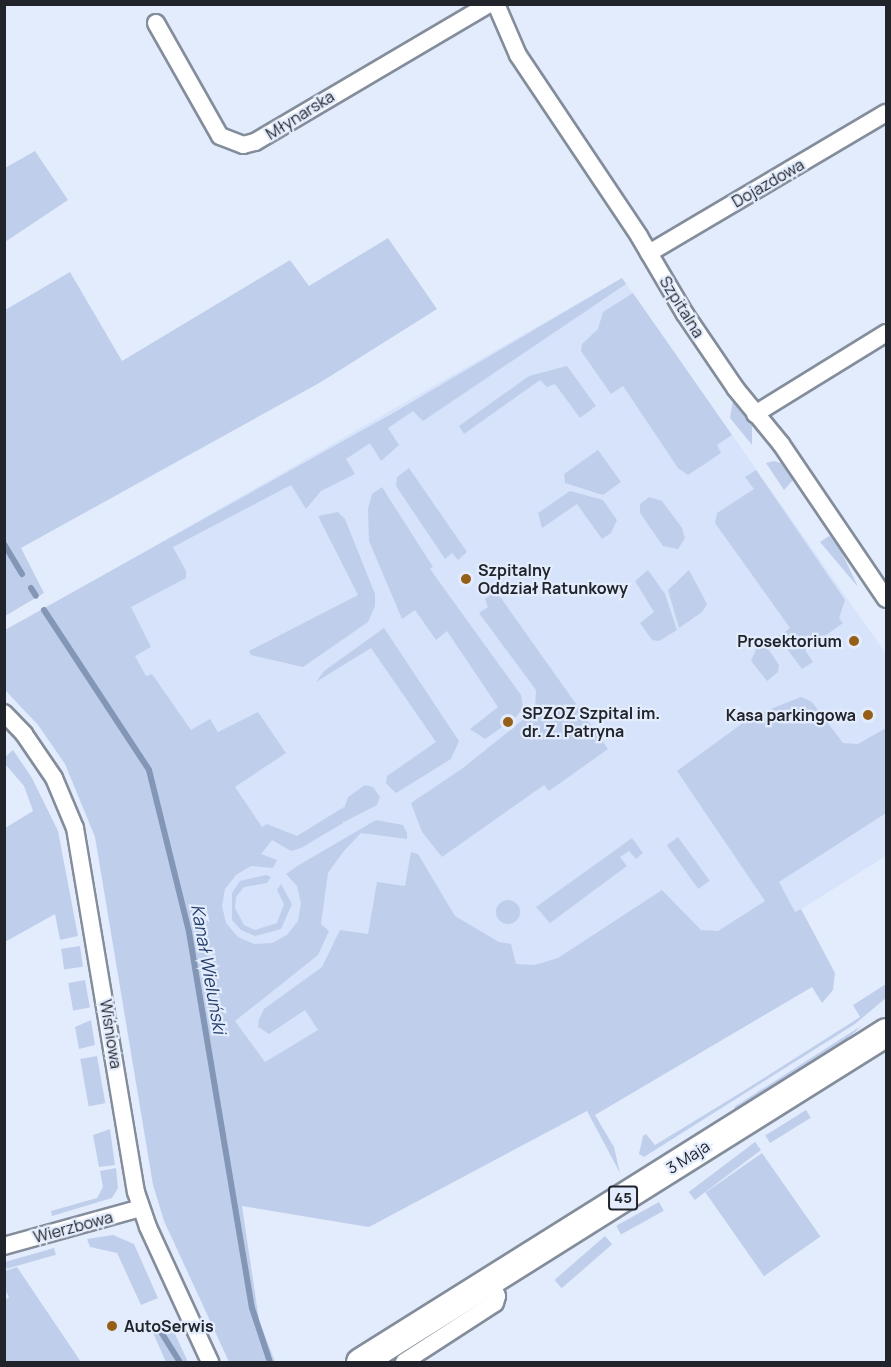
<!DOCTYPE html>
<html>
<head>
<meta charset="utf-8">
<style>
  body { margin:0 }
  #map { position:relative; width:891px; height:1367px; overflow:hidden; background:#e3ecfc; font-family:Manrope,sans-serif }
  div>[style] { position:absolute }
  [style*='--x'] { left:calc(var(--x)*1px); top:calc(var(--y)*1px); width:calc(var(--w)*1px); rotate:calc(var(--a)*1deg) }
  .built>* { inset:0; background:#d6e3fa }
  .green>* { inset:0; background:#bfcfeb; transform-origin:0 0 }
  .round { border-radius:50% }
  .stream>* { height:6px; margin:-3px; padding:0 3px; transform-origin:3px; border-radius:3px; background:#8496b6 }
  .roads { filter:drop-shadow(2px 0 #848d9b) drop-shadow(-2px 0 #848d9b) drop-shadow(0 2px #848d9b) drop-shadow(0 -2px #848d9b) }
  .minor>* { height:16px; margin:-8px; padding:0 8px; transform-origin:8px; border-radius:8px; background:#fff }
  .primary>* { height:27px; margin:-13.5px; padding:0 13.5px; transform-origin:13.5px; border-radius:13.5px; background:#fff }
  .dots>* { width:16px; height:16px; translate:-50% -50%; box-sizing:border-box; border:3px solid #e3ecfc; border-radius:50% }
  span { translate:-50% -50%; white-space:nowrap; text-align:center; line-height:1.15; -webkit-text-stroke:4.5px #e3ecfc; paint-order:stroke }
  .shield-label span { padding:2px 4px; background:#e3ecfc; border:2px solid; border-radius:4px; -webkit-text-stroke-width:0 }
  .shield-label { font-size:15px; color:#21242a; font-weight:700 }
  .street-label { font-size:16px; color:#21242a }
  .poi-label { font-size:16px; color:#21242a; font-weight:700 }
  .left { translate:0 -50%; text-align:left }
  .right { translate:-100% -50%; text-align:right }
  .water-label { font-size:18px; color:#253d69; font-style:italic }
  .frame { position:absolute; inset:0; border:6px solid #21242a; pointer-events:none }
</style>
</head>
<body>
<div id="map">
  <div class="built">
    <div style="clip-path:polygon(622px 278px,886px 654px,886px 856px,795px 913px,369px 1227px,242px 1206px,50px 606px)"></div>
  </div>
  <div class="green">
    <div style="clip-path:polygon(35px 151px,68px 200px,5px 242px,5px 168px)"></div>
    <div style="clip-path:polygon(388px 238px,437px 309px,321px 382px,21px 548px,44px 593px,5px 616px,5px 310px,70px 272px,122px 361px,290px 260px,309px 286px)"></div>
    <div style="clip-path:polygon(622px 278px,626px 284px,423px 421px,413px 411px,388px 428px,399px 445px,381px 461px,370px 443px,346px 459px,355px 474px,321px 491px,306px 509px,291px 485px,173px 547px,186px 571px,186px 578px,131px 607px,151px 647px,135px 656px,146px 676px,152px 674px,191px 730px,210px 719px,218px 732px,258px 712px,286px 753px,235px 787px,262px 827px,267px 824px,297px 836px,344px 807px,343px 823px,301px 848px,291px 851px,272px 840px,261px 854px,277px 860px,273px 868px,251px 866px,236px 875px,225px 889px,222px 906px,226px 923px,238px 937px,254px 944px,272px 943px,287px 935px,298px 921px,301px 903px,297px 886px,286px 874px,299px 865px,376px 820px,403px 825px,407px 833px,407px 839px,361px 833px,343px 852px,328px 873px,321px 924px,329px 931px,318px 955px,235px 1021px,265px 1062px,318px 1030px,305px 1010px,269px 1034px,258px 1027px,259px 1019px,264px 1009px,322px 967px,340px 930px,368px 934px,377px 882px,405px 886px,411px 852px,418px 854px,455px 916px,499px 942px,511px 944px,516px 964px,535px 965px,558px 958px,662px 890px,701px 930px,718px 931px,765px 901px,677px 771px,751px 717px,801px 697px,812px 702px,843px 743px,858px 744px,886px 728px,886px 813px,779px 882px,795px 912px,801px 909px,835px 973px,833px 990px,822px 1003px,812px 987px,595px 1115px,614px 1147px,620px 1173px,587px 1111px,369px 1227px,242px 1206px,259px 1320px,275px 1362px,229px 1362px,164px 1221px,153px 1185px,95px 837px,65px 764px,38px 725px,5px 690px,5px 630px,395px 412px)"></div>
    <div style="clip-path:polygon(633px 293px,732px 435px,717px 445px,721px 453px,688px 475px,678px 468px,623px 386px,611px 394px,581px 351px,582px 344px,598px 329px,603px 312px)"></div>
    <div style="clip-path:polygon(567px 366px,596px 406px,580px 418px,555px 384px,547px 387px,540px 380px,464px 434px,459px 426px,529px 376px)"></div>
    <div style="clip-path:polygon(733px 400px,752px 424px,752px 445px,730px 418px)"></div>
    <div style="clip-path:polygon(598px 450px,621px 482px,603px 495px,565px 483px,564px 474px)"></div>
    <div style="clip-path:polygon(774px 461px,784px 464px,794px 479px,784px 490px,766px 463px)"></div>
    <div style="clip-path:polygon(409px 468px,467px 552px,458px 560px,452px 553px,445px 559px,396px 486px,397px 477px)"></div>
    <div style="clip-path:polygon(756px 470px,845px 600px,839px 618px,843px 623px,805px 650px,813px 662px,802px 669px,778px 637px,790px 628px,715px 523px,717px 513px,754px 489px,745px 477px)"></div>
    <div style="clip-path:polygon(382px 487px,433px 567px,430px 569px,521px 695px,523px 708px,515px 718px,485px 739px,470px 729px,498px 707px,447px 631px,436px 640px,415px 610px,402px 619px,369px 541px,368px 509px,372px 494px)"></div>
    <div style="clip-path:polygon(570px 491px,603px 500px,617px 520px,611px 533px,602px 539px,577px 504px,542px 528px,538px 513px)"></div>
    <div style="clip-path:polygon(649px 497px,662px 501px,682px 528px,685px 538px,678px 549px,663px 546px,640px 513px,640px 504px)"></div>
    <div style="clip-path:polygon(338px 512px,345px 519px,375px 594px,375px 606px,368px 622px,303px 667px,251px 655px,249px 651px,358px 595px,318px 516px)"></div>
    <div style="clip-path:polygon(829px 536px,836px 540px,858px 587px,820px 542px)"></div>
    <div style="clip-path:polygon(648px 570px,665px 594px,677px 630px,659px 641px,652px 640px,640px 623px,654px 612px,635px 581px)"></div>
    <div style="clip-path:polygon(689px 570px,707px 604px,702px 612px,679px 628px,668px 590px)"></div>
    <div style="clip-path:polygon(496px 591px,608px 749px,549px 791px,544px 785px,442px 857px,422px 832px,411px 803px,463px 768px,535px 710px,536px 690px,479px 613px,488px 607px,485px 599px)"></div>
    <div style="clip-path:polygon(384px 628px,459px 741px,451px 759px,396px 793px,386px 783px,387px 776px,436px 742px,371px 648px,316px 682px,324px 671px)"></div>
    <div style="clip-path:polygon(761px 638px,779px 665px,778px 672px,767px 681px,751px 661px)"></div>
    <div style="clip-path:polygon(13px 750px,32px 778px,58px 831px,78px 936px,60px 940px,55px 914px,5px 942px,5px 828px,33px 811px,24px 786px,5px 764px,5px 757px)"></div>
    <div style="clip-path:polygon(365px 785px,373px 787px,380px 797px,377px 805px,344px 822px,341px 818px,348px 797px)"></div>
    <div style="left:678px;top:837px;width:54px;height:14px;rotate:54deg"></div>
    <div style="clip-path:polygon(632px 838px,643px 853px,636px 859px,629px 851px,620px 857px,627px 866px,550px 923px,536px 907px)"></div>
    <div style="clip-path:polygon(266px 875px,271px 877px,267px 883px,244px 887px,236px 897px,235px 908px,244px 925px,255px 930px,277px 923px,284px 904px,277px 890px,281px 884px,292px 904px,281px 929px,255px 936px,241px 930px,232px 920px,232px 893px,240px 881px)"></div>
    <div class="round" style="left:496px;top:900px;width:24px;height:24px"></div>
    <div style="left:80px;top:946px;width:21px;height:19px;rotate:82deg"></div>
    <div style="left:85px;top:980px;width:28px;height:17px;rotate:80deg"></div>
    <div style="clip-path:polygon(886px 984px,886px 998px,855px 1024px,644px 1157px,639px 1154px,643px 1136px,646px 1134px,655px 1145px,737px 1095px,860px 1017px,853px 1005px)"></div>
    <div style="clip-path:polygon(91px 1020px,95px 1045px,79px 1049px,75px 1027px)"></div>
    <div style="clip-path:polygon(861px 1026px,844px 1043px,736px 1111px,734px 1107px)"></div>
    <div style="left:97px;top:1056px;width:48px;height:17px;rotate:80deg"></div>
    <div style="left:806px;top:1110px;width:9px;height:48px;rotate:58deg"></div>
    <div style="clip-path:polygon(110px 1129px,115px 1165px,99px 1167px,93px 1135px)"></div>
    <div style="left:755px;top:1142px;width:10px;height:83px;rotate:53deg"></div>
    <div style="left:762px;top:1153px;width:102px;height:69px;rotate:55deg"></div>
    <div style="clip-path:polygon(116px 1168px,118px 1188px,112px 1198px,52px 1216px,51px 1211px,97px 1198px,103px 1187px,100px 1171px)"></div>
    <div style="left:659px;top:1202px;width:10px;height:49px;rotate:61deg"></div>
    <div style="clip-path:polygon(113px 1235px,134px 1244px,158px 1298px,141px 1305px,117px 1253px,90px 1247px,87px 1239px)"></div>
    <div style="left:605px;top:1236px;width:11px;height:67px;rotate:49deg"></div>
    <div style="left:54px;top:1248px;width:7px;height:51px;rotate:74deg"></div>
    <div style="clip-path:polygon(17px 1267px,81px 1362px,5px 1362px,5px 1300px,9px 1297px,5px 1290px,5px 1271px)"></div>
    <div style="clip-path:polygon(170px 1323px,188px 1362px,166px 1362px,153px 1333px)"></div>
  </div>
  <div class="stream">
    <div style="--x:4;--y:544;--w:35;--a:59"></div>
    <div style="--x:31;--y:588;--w:9;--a:58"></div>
    <div style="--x:44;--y:610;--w:191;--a:56.7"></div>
    <div style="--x:149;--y:770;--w:167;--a:76.1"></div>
    <div style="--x:189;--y:932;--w:381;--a:80.5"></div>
    <div style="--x:252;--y:1308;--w:57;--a:71.6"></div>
    <div style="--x:161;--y:1332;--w:36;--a:58"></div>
  </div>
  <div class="roads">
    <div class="minor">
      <div style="--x:496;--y:4;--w:56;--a:66.7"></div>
      <div style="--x:518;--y:55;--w:218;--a:56.2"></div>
      <div style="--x:639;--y:236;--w:91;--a:59.5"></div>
      <div style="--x:685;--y:314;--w:91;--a:55.8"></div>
      <div style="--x:736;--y:389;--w:71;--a:50.7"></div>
      <div style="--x:781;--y:444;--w:187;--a:55.9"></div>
      <div style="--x:156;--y:23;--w:130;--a:60.5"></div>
      <div style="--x:220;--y:136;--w:25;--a:21"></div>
      <div style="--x:243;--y:145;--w:12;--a:-14"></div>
      <div style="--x:255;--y:142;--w:272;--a:-30.5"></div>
      <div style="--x:649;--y:253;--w:275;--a:-30.6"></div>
      <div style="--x:755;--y:414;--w:154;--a:-31.7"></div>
      <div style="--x:4;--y:713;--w:29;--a:46"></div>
      <div style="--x:24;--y:734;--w:53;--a:55.7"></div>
      <div style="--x:54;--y:778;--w:54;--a:67.2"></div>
      <div style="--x:75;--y:828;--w:369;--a:80.5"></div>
      <div style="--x:136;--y:1192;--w:37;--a:71"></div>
      <div style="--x:148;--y:1227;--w:149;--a:65.3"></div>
      <div style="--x:4;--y:1246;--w:142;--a:-15.5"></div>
      <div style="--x:404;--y:1362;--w:108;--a:-33"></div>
      <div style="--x:495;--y:1303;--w:7;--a:-74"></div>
      <div style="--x:497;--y:1296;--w:17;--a:-115"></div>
    </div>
    <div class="primary">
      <div style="--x:360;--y:1362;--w:621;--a:-32.1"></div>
    </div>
  </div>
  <div class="dots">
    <div style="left:466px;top:579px;background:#965f18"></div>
    <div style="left:854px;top:641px;background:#965f18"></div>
    <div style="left:868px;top:715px;background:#965f18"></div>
    <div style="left:508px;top:722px;background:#965f18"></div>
    <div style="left:112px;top:1326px;background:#965f18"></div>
  </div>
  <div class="shield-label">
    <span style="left:623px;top:1198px">45</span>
  </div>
  <div class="street-label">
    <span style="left:300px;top:115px;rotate:-32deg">Młynarska</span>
    <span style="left:768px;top:183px;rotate:-30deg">Dojazdowa</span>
    <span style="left:682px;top:307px;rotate:58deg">Szpitalna</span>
    <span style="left:111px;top:1034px;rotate:81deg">Wiśniowa</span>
    <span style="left:688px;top:1157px;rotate:-32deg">3 Maja</span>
    <span style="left:73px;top:1227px;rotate:-15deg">Wierzbowa</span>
  </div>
  <div class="poi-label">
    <span class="left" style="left:478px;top:579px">Szpitalny<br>Oddział Ratunkowy</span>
    <span class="right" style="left:842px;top:641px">Prosektorium</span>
    <span class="left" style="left:522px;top:722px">SPZOZ Szpital im.<br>dr. Z. Patryna</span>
    <span class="right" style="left:856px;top:715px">Kasa parkingowa</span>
    <span class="left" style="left:124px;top:1326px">AutoSerwis</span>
  </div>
  <div class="water-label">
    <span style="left:209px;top:969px;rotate:80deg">Kanał Wieluński</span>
  </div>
  <div class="frame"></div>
</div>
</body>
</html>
